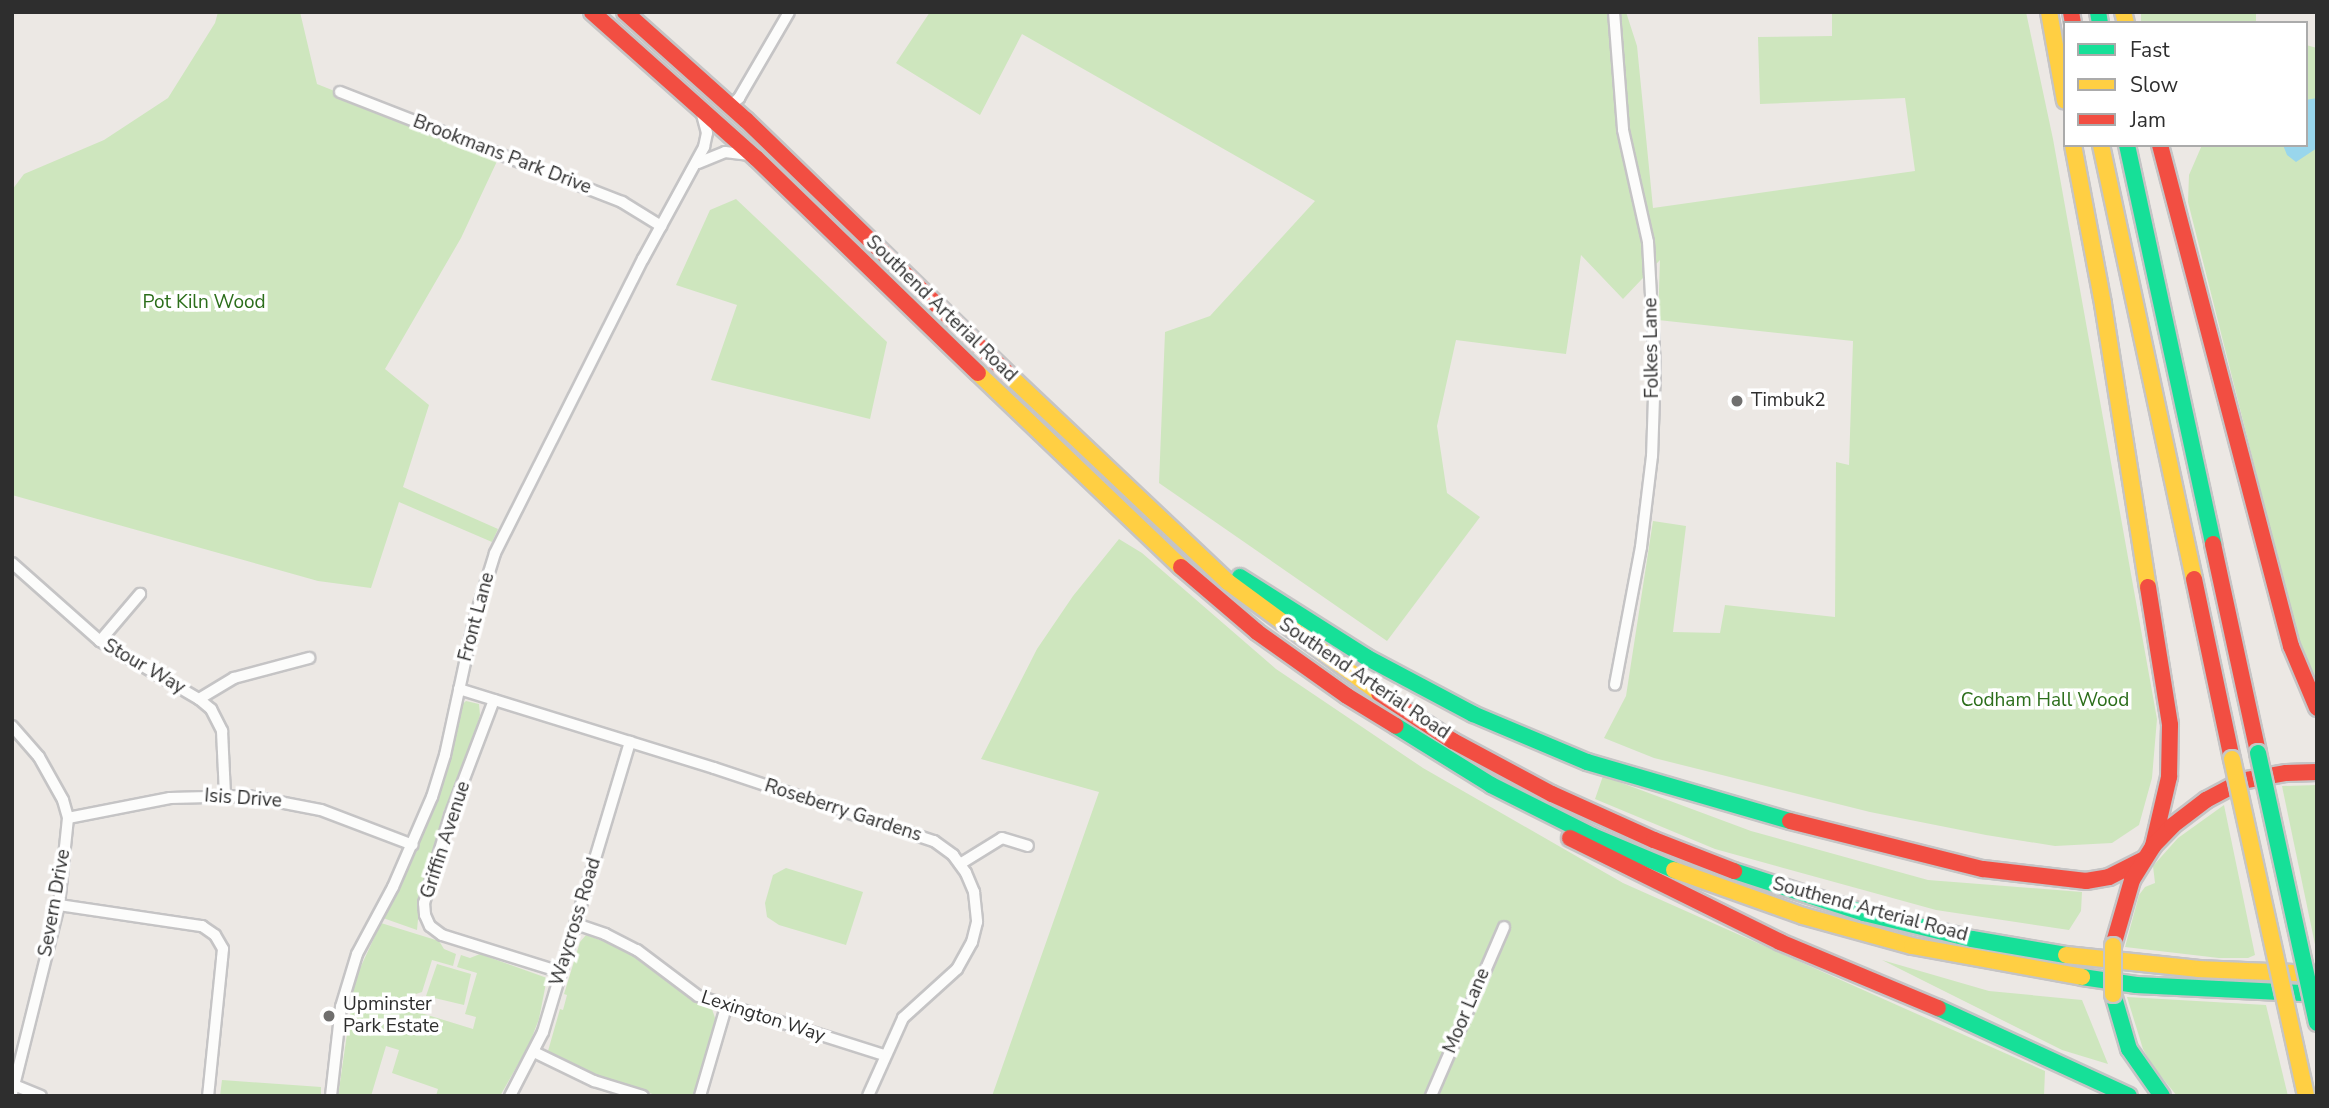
<!DOCTYPE html>
<html>
<head>
<meta charset="utf-8">
<style>
  body { margin:0 }
  #map { position:relative; width:2329px; height:1108px; overflow:hidden; background:#ece8e4; font-family:"Nunito Sans",sans-serif }
  div>[style] { position:absolute }
  [style*='--x'] { left:calc(var(--x)*1px); top:calc(var(--y)*1px); width:calc(var(--w)*1px); rotate:calc(var(--a)*1deg) }
  .green>* { inset:0; background:#cee6be; transform-origin:0 0 }
  .water>* { inset:0; background:#99d6ec }
  .roads { filter:drop-shadow(2px 0 #c5c4c5) drop-shadow(-2px 0 #c5c4c5) drop-shadow(0 2px #c5c4c5) drop-shadow(0 -2px #c5c4c5) }
  .street>* { height:10px; margin:-5px; padding:0 5px; transform-origin:5px; border-radius:5px; background:#fcfcfb }
  .fast>* { height:16px; margin:-8px; padding:0 8px; transform-origin:8px; border-radius:8px; background:#16e098 }
  .slow>* { height:16px; margin:-8px; padding:0 8px; transform-origin:8px; border-radius:8px; background:#ffcf43 }
  .jam>* { height:16px; margin:-8px; padding:0 8px; transform-origin:8px; border-radius:8px; background:#f24e42 }
  .bridges { filter:drop-shadow(2px 0 #c6c5c4) drop-shadow(-2px 0 #c6c5c4) drop-shadow(0 2px #c6c5c4) drop-shadow(0 -2px #c6c5c4) }
  .fast-bridge>* { height:16px; margin:-8px; padding:0 8px; transform-origin:8px; border-radius:8px; background:#16e098 }
  .slow-bridge>* { height:16px; margin:-8px; padding:0 8px; transform-origin:8px; border-radius:8px; background:#ffcf43 }
  .dots>* { width:19px; height:19px; translate:-50% -50%; box-sizing:border-box; border:4px solid #fff; border-radius:50% }
  span { translate:-50% -50%; white-space:nowrap; text-align:center; line-height:1.15; -webkit-text-stroke:7px #fff; paint-order:stroke }
  .street-label { font-size:19px; color:#2e2e2e }
  .park-label { font-size:19px; color:#2c6e1b }
  .poi-label { font-size:19px; color:#2e2e2e }
  .left { translate:0 -50%; text-align:left }
  .frame { position:absolute; inset:0; border:14px solid #2e2e2e; pointer-events:none }
  .legend { position:absolute; left:2063px; top:21px; width:245px; height:126px; box-sizing:border-box; background:#fff; border:2px solid #ababab; margin:0; padding:9px 12px; list-style:none; font-size:21px; color:#2e2e2e }
  .legend li { display:flex; align-items:center; gap:14px; height:35px }
  .legend b { width:35px; border:2px solid #ababab }
</style>
</head>
<body>
<div id="map">
  <div class="green">
    <div style="clip-path:polygon(218px 12px,300px 12px,317px 84px,499px 157px,461px 238px,385px 369px,429px 405px,403px 487px,498px 529px,492px 542px,399px 502px,371px 588px,318px 581px,12px 495px,12px 190px,24px 174px,104px 140px,168px 98px,215px 23px)"></div>
    <div style="clip-path:polygon(930px 12px,1626px 12px,1637px 46px,1653px 208px,1915px 171px,1905px 98px,1760px 104px,1758px 37px,1832px 36px,1832px 12px,2026px 12px,2053px 139px,2157px 719px,2152px 778px,2139px 825px,2112px 843px,2055px 846px,1986px 835px,1870px 812px,1654px 758px,1604px 738px,1626px 696px,1653px 521px,1686px 526px,1673px 632px,1720px 633px,1725px 605px,1835px 617px,1836px 462px,1849px 465px,1853px 341px,1658px 320px,1660px 260px,1623px 299px,1581px 255px,1566px 354px,1456px 340px,1437px 426px,1447px 493px,1480px 517px,1387px 641px,1159px 483px,1165px 332px,1210px 316px,1315px 201px,1022px 34px,980px 115px,896px 63px)"></div>
    <div style="left:2141px;top:12px;width:115px;height:11px"></div>
    <div style="clip-path:polygon(2306px 45px,2317px 48px,2317px 686px,2301px 651px,2188px 202px,2189px 175px,2202px 145px,2306px 145px)"></div>
    <div style="clip-path:polygon(736px 199px,887px 342px,870px 419px,711px 380px,737px 305px,676px 285px,710px 210px)"></div>
    <div style="clip-path:polygon(1119px 539px,1142px 553px,1276px 669px,1423px 768px,1623px 883px,2045px 1071px,2044px 1096px,992px 1096px,1099px 792px,981px 759px,1037px 649px,1073px 596px)"></div>
    <div style="clip-path:polygon(466px 701px,479px 704px,480px 715px,458px 787px,444px 810px,420px 898px,417px 930px,383px 918px,434px 803px,459px 707px)"></div>
    <div style="clip-path:polygon(1603px 776px,1751px 831px,1928px 880px,2082px 892px,2081px 911px,2069px 930px,1936px 910px,1715px 849px,1595px 799px)"></div>
    <div style="clip-path:polygon(2317px 785px,2317px 954px,2282px 786px)"></div>
    <div style="clip-path:polygon(2224px 805px,2255px 955px,2248px 958px,2219px 958px,2125px 947px,2139px 895px,2145px 887px,2155px 883px,2153px 866px,2178px 838px)"></div>
    <div style="clip-path:polygon(786px 868px,863px 892px,846px 945px,779px 925px,767px 917px,765px 903px,773px 875px)"></div>
    <div style="clip-path:polygon(381px 923px,439px 941px,444px 949px,456px 954px,453px 966px,432px 960px,422px 992px,410px 996px,408px 1009px,473px 1029px,476px 1017px,465px 1014px,477px 973px,457px 967px,461px 955px,470px 958px,480px 954px,547px 978px,539px 1019px,529px 1045px,500px 1096px,436px 1096px,438px 1089px,392px 1073px,399px 1050px,386px 1046px,371px 1096px,338px 1096px,355px 979px)"></div>
    <div style="clip-path:polygon(586px 935px,622px 948px,678px 990px,712px 1009px,716px 1021px,696px 1092px,692px 1096px,659px 1096px,595px 1076px,548px 1051px,560px 1009px,563px 1010px,567px 995px,564px 994px,580px 942px)"></div>
    <div style="clip-path:polygon(1882px 960px,1989px 991px,2082px 1000px,2108px 1064px,2062px 1050px)"></div>
    <div style="clip-path:polygon(437px 964px,471px 974px,464px 1005px,426px 996px)"></div>
    <div style="clip-path:polygon(2127px 997px,2266px 1005px,2288px 1096px,2177px 1096px,2152px 1065px,2143px 1049px)"></div>
    <div style="clip-path:polygon(222px 1080px,321px 1087px,321px 1096px,220px 1096px)"></div>
  </div>
  <div class="water">
    <div style="clip-path:polygon(2317px 98px,2317px 148px,2296px 162px,2287px 155px,2283px 145px,2306px 145px,2306px 100px)"></div>
  </div>
  <div class="roads">
    <div class="street">
      <div style="--x:1614;--y:12;--w:118;--a:85.6"></div>
      <div style="--x:1623;--y:130;--w:115;--a:77.4"></div>
      <div style="--x:1648;--y:242;--w:125;--a:86.8"></div>
      <div style="--x:1655;--y:367;--w:89;--a:91.9"></div>
      <div style="--x:1652;--y:456;--w:92;--a:96.9"></div>
      <div style="--x:1641;--y:547;--w:140;--a:100.7"></div>
      <div style="--x:340;--y:92;--w:303;--a:21.3"></div>
      <div style="--x:622;--y:202;--w:46;--a:31.6"></div>
      <div style="--x:731;--y:105;--w:11;--a:-41"></div>
      <div style="--x:739;--y:98;--w:99;--a:-59.8"></div>
      <div style="--x:698;--y:163;--w:29;--a:-22"></div>
      <div style="--x:725;--y:152;--w:23;--a:7"></div>
      <div style="--x:12;--y:563;--w:118;--a:41.6"></div>
      <div style="--x:100;--y:641;--w:115;--a:30.4"></div>
      <div style="--x:199;--y:699;--w:16;--a:40"></div>
      <div style="--x:211;--y:709;--w:25;--a:63"></div>
      <div style="--x:222;--y:731;--w:64;--a:87.3"></div>
      <div style="--x:100;--y:641;--w:62;--a:-49.6"></div>
      <div style="--x:459;--y:689;--w:267;--a:17.2"></div>
      <div style="--x:714;--y:768;--w:232;--a:18.4"></div>
      <div style="--x:934;--y:841;--w:24;--a:36"></div>
      <div style="--x:953;--y:855;--w:22;--a:54"></div>
      <div style="--x:966;--y:873;--w:21;--a:67"></div>
      <div style="--x:974;--y:892;--w:30;--a:84"></div>
      <div style="--x:977;--y:922;--w:21;--a:104"></div>
      <div style="--x:972;--y:942;--w:31;--a:119"></div>
      <div style="--x:957;--y:969;--w:73;--a:137.8"></div>
      <div style="--x:903;--y:1018;--w:85;--a:114.2"></div>
      <div style="--x:199;--y:699;--w:41;--a:-31"></div>
      <div style="--x:234;--y:678;--w:78;--a:-14.9"></div>
      <div style="--x:494;--y:700;--w:124;--a:110.8"></div>
      <div style="--x:450;--y:816;--w:91;--a:106.6"></div>
      <div style="--x:424;--y:903;--w:12;--a:85"></div>
      <div style="--x:425;--y:915;--w:12;--a:66"></div>
      <div style="--x:430;--y:926;--w:15;--a:37"></div>
      <div style="--x:442;--y:935;--w:125;--a:17.3"></div>
      <div style="--x:12;--y:726;--w:41;--a:48.9"></div>
      <div style="--x:39;--y:757;--w:49;--a:60.8"></div>
      <div style="--x:63;--y:800;--w:19;--a:74"></div>
      <div style="--x:68;--y:818;--w:87;--a:95.9"></div>
      <div style="--x:59;--y:905;--w:194;--a:104"></div>
      <div style="--x:68;--y:818;--w:104;--a:-11.1"></div>
      <div style="--x:170;--y:798;--w:78;--a:-1.5"></div>
      <div style="--x:248;--y:796;--w:74;--a:10.9"></div>
      <div style="--x:321;--y:810;--w:98;--a:20.8"></div>
      <div style="--x:960;--y:864;--w:49;--a:-31.8"></div>
      <div style="--x:1002;--y:838;--w:27;--a:17"></div>
      <div style="--x:59;--y:905;--w:145;--a:8.4"></div>
      <div style="--x:202;--y:926;--w:16;--a:35"></div>
      <div style="--x:215;--y:935;--w:16;--a:60"></div>
      <div style="--x:223;--y:949;--w:10;--a:96"></div>
      <div style="--x:222;--y:959;--w:138;--a:95.8"></div>
      <div style="--x:576;--y:924;--w:31;--a:19"></div>
      <div style="--x:605;--y:934;--w:36;--a:27"></div>
      <div style="--x:637;--y:950;--w:76;--a:37"></div>
      <div style="--x:698;--y:996;--w:195;--a:17.6"></div>
      <div style="--x:534;--y:1052;--w:67;--a:25.8"></div>
      <div style="--x:594;--y:1081;--w:51;--a:17"></div>
      <div style="--x:14;--y:1085;--w:29;--a:22"></div>
      <div style="--x:331;--y:1096;--w:90;--a:-83.6"></div>
      <div style="--x:341;--y:1007;--w:55;--a:-73.2"></div>
      <div style="--x:357;--y:954;--w:76;--a:-61.8"></div>
      <div style="--x:393;--y:887;--w:98;--a:-66.6"></div>
      <div style="--x:432;--y:797;--w:44;--a:-72.8"></div>
      <div style="--x:445;--y:755;--w:137;--a:-77.8"></div>
      <div style="--x:474;--y:621;--w:71;--a:-72.8"></div>
      <div style="--x:495;--y:553;--w:329;--a:-63.3"></div>
      <div style="--x:643;--y:259;--w:128;--a:-61.4"></div>
      <div style="--x:704;--y:147;--w:14;--a:-78"></div>
      <div style="--x:707;--y:133;--w:20;--a:-105"></div>
      <div style="--x:510;--y:1096;--w:72;--a:-62.7"></div>
      <div style="--x:543;--y:1032;--w:303;--a:-73.3"></div>
      <div style="--x:700;--y:1096;--w:93;--a:-73.7"></div>
      <div style="--x:1431;--y:1096;--w:184;--a:-66.6"></div>
    </div>
    <div class="fast">
      <div style="--x:2098;--y:12;--w:11;--a:80"></div>
      <div style="--x:2127;--y:145;--w:408;--a:77.8"></div>
      <div style="--x:1240;--y:577;--w:149;--a:32.4"></div>
      <div style="--x:1366;--y:657;--w:121;--a:28"></div>
      <div style="--x:1473;--y:714;--w:124;--a:22.8"></div>
      <div style="--x:1587;--y:762;--w:211;--a:16.2"></div>
      <div style="--x:1396;--y:726;--w:112;--a:31.8"></div>
      <div style="--x:1491;--y:785;--w:114;--a:26.6"></div>
      <div style="--x:1593;--y:836;--w:88;--a:22.8"></div>
      <div style="--x:1734;--y:871;--w:137;--a:17.9"></div>
      <div style="--x:1864;--y:913;--w:111;--a:13.5"></div>
      <div style="--x:1972;--y:939;--w:95;--a:9.7"></div>
      <div style="--x:2082;--y:977;--w:55;--a:8.4"></div>
      <div style="--x:2136;--y:985;--w:181;--a:2.8"></div>
      <div style="--x:2113;--y:994;--w:57;--a:73.8"></div>
      <div style="--x:2129;--y:1049;--w:57;--a:54.9"></div>
      <div style="--x:1938;--y:1008;--w:210;--a:24.7"></div>
    </div>
    <div class="slow">
      <div style="--x:2049;--y:12;--w:90;--a:79.8"></div>
      <div style="--x:2123;--y:12;--w:11;--a:75"></div>
      <div style="--x:2073;--y:145;--w:162;--a:79.3"></div>
      <div style="--x:2103;--y:304;--w:287;--a:81"></div>
      <div style="--x:2101;--y:145;--w:444;--a:77.9"></div>
      <div style="--x:978;--y:373;--w:281;--a:43.7"></div>
      <div style="--x:1009;--y:375;--w:301;--a:43.4"></div>
      <div style="--x:1228;--y:582;--w:187;--a:36.3"></div>
      <div style="--x:1674;--y:870;--w:137;--a:19.6"></div>
      <div style="--x:1803;--y:916;--w:113;--a:15.4"></div>
      <div style="--x:1912;--y:946;--w:173;--a:10.3"></div>
      <div style="--x:2066;--y:955;--w:134;--a:6"></div>
      <div style="--x:2199;--y:969;--w:118;--a:2.4"></div>
    </div>
    <div class="jam">
      <div style="--x:592;--y:12;--w:220;--a:41.7"></div>
      <div style="--x:756;--y:158;--w:309;--a:44.1"></div>
      <div style="--x:625;--y:12;--w:162;--a:41.8"></div>
      <div style="--x:746;--y:120;--w:366;--a:44.1"></div>
      <div style="--x:2071;--y:12;--w:11;--a:80"></div>
      <div style="--x:2160;--y:145;--w:518;--a:75.35"></div>
      <div style="--x:2291;--y:646;--w:67;--a:67.2"></div>
      <div style="--x:2213;--y:544;--w:214;--a:77.8"></div>
      <div style="--x:1181;--y:567;--w:100;--a:40.5"></div>
      <div style="--x:1257;--y:632;--w:110;--a:35.4"></div>
      <div style="--x:1347;--y:696;--w:57;--a:31.5"></div>
      <div style="--x:2194;--y:579;--w:184;--a:78.1"></div>
      <div style="--x:2148;--y:587;--w:140;--a:80.9"></div>
      <div style="--x:2170;--y:725;--w:52;--a:91.1"></div>
      <div style="--x:2169;--y:777;--w:71;--a:103.1"></div>
      <div style="--x:1379;--y:693;--w:88;--a:33"></div>
      <div style="--x:1453;--y:741;--w:112;--a:28.2"></div>
      <div style="--x:1552;--y:794;--w:112;--a:24.3"></div>
      <div style="--x:1654;--y:840;--w:86;--a:21.2"></div>
      <div style="--x:1790;--y:821;--w:199;--a:14"></div>
      <div style="--x:1983;--y:869;--w:104;--a:6.6"></div>
      <div style="--x:2086;--y:881;--w:23;--a:-10"></div>
      <div style="--x:2109;--y:877;--w:39;--a:-27"></div>
      <div style="--x:1570;--y:838;--w:234;--a:26.3"></div>
      <div style="--x:1780;--y:942;--w:171;--a:22.7"></div>
      <div style="--x:2113;--y:946;--w:69;--a:-73.9"></div>
      <div style="--x:2132;--y:880;--w:40;--a:-58"></div>
      <div style="--x:2153;--y:846;--w:28;--a:-46"></div>
      <div style="--x:2172;--y:826;--w:43;--a:-37.4"></div>
      <div style="--x:2206;--y:800;--w:40;--a:-28"></div>
      <div style="--x:2241;--y:781;--w:46;--a:-10.1"></div>
      <div style="--x:2286;--y:773;--w:31;--a:-2"></div>
    </div>
  </div>
  <div class="bridges">
    <div class="fast-bridge">
      <div style="--x:2258;--y:753;--w:276;--a:77.7"></div>
    </div>
    <div class="slow-bridge">
      <div style="--x:2232;--y:759;--w:345;--a:77.6"></div>
      <div style="--x:2113;--y:946;--w:48;--a:90"></div>
    </div>
  </div>
  <div class="dots">
    <div style="left:1737px;top:401px;background:#706f6e"></div>
    <div style="left:329px;top:1016px;background:#706f6e"></div>
  </div>
  <div class="street-label">
    <span style="left:502px;top:155px;rotate:21deg">Brookmans Park Drive</span>
    <span style="left:941px;top:309px;rotate:44deg">Southend Arterial Road</span>
    <span style="left:1652px;top:348px;rotate:-91deg">Folkes Lane</span>
    <span style="left:477px;top:617px;rotate:-75deg">Front Lane</span>
    <span style="left:144px;top:667px;rotate:30deg">Stour Way</span>
    <span style="left:1364px;top:679px;rotate:34deg">Southend Arterial Road</span>
    <span style="left:243px;top:799px;rotate:4deg">Isis Drive</span>
    <span style="left:843px;top:811px;rotate:18deg">Roseberry Gardens</span>
    <span style="left:446px;top:840px;rotate:-72deg">Griffin Avenue</span>
    <span style="left:55px;top:903px;rotate:-80deg">Severn Drive</span>
    <span style="left:1870px;top:910px;rotate:15deg">Southend Arterial Road</span>
    <span style="left:576px;top:922px;rotate:-73deg">Waycross Road</span>
    <span style="left:1467px;top:1011px;rotate:-67deg">Moor Lane</span>
    <span style="left:763px;top:1017px;rotate:18deg">Lexington Way</span>
  </div>
  <div class="park-label">
    <span style="left:204px;top:303px">Pot Kiln Wood</span>
    <span style="left:2045px;top:701px">Codham Hall Wood</span>
  </div>
  <div class="poi-label">
    <span class="left" style="left:1751px;top:401px">Timbuk2</span>
    <span class="left" style="left:343px;top:1016px">Upminster<br>Park Estate</span>
  </div>
  <div class="frame"></div>
  <ul class="legend">
  <li><b style="height:9px;background:#16e098"></b>Fast</li>
  <li><b style="height:9px;background:#ffcf43"></b>Slow</li>
  <li><b style="height:9px;background:#f24e42"></b>Jam</li>
  </ul>
</div>
</body>
</html>
